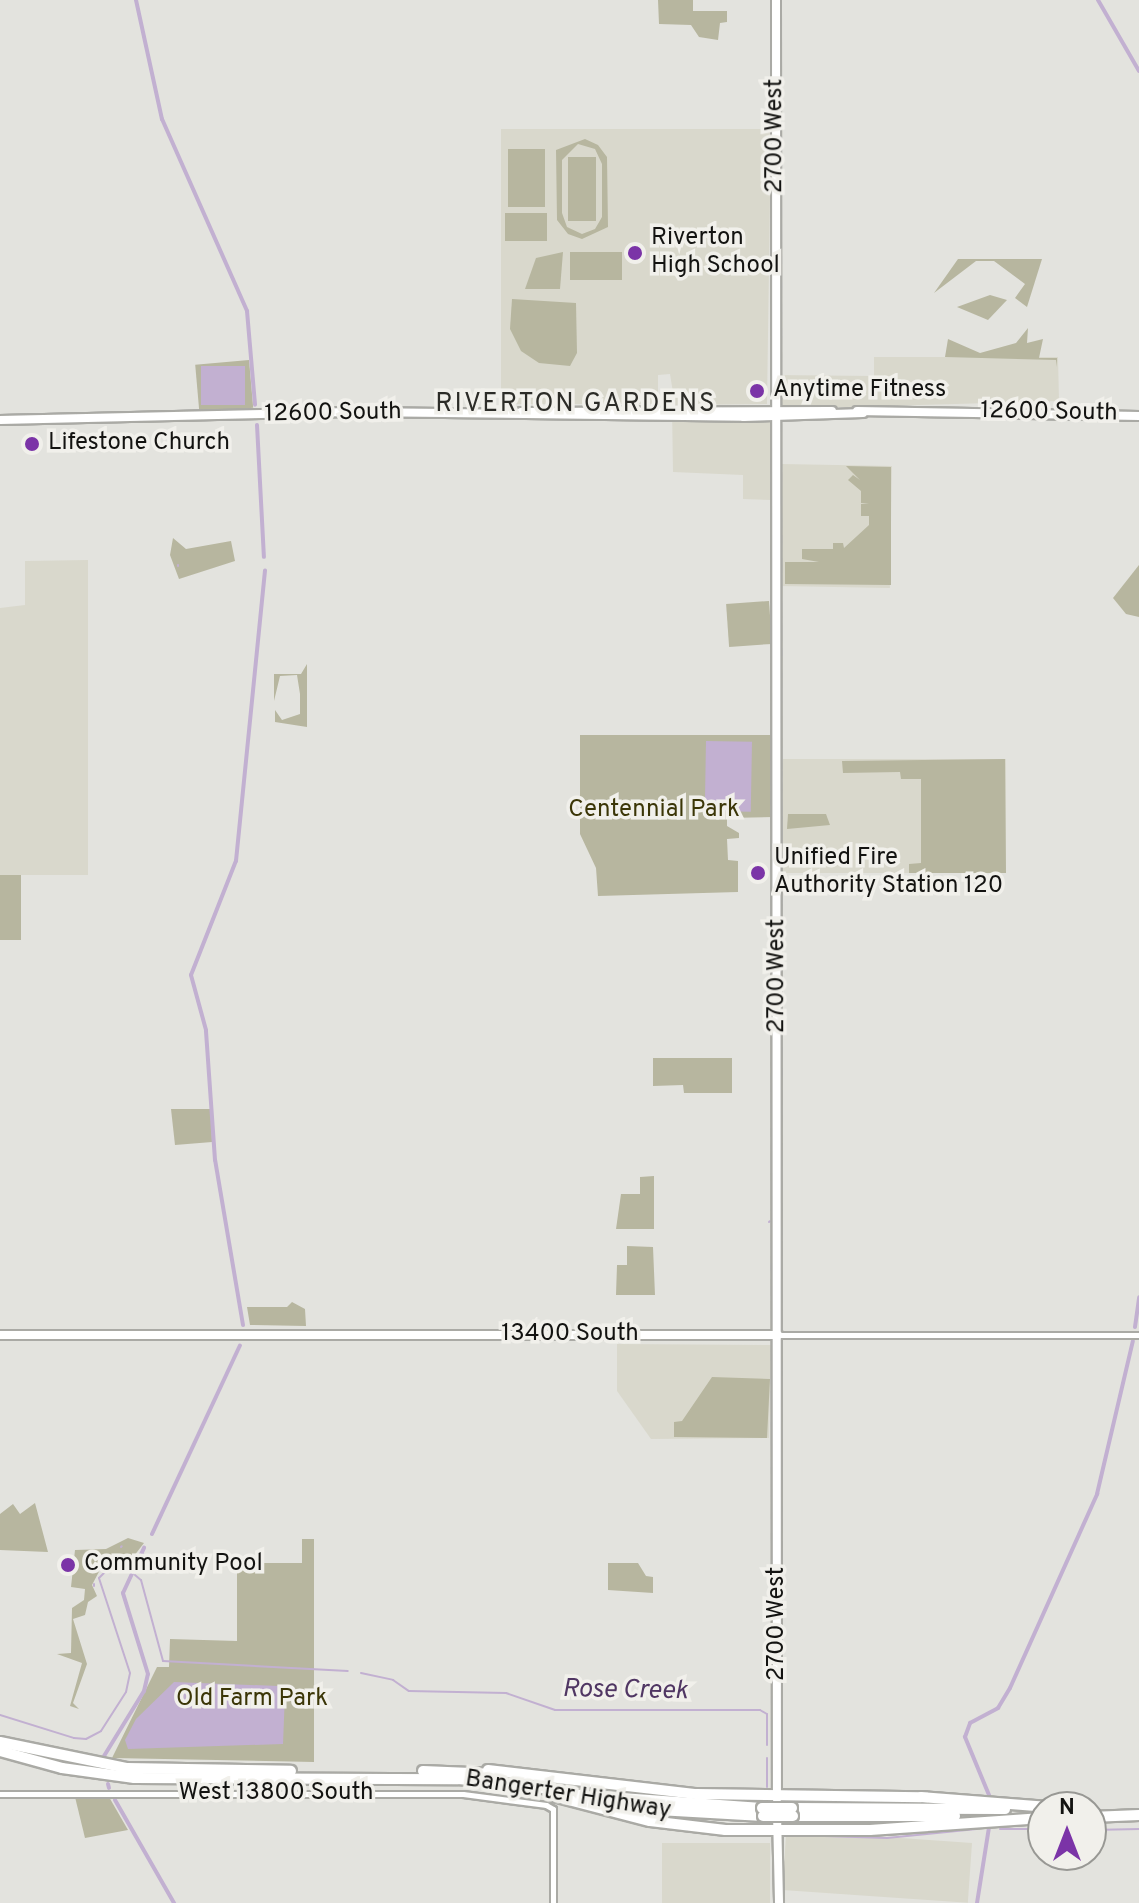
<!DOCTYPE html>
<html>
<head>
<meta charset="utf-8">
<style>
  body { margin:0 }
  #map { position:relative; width:1139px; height:1903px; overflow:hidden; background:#e3e3de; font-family:Overpass,sans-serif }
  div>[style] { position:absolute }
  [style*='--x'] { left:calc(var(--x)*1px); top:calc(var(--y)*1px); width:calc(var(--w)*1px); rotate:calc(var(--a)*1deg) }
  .built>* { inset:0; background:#d9d8cc; transform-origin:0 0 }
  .green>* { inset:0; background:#b7b69f; transform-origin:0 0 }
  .water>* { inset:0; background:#c2b0d1; transform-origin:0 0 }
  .stream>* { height:2px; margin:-1px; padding:0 1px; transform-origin:1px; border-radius:1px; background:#c2b0d1 }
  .canal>* { height:4px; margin:-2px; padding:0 2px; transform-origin:2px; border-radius:2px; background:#c2b0d1 }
  .roads { filter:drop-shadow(2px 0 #aaaaa5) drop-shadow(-2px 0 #aaaaa5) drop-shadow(0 2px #aaaaa5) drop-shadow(0 -2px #aaaaa5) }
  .minor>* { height:5px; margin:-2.5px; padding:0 2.5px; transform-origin:2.5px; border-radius:2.5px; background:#fff }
  .major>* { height:8px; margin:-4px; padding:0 4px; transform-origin:4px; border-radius:4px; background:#fff }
  .highway>* { height:10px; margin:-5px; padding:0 5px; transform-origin:5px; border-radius:5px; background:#fff }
  .bridges { filter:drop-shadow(2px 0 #aaaaa5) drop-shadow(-2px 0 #aaaaa5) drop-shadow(0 2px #aaaaa5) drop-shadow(0 -2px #aaaaa5) }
  .highway-bridge>* { height:10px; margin:-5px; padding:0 5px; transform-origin:5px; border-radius:5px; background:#fff }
  .dots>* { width:22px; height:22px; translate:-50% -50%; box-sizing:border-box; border:4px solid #f1f0eb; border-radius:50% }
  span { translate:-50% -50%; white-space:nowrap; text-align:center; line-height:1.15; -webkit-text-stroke:7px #f1f0eb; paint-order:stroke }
  .street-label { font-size:24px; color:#131311 }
  .poi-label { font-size:24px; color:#131311 }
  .left { translate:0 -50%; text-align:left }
  .park-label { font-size:24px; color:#3b3607 }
  .neighbourhood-label { font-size:26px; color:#2c2c28; letter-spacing:2px }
  .water-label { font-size:26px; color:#503663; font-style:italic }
  .north { position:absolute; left:1027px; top:1791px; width:80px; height:80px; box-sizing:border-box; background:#f1f0eb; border:2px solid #989894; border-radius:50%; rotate:0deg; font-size:22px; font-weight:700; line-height:32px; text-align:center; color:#131311 }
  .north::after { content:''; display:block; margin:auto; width:28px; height:36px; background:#7b34a7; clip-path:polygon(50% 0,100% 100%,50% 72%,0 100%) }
</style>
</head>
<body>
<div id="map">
  <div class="built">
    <div style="clip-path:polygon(501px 129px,771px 129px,767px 404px,675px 405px,670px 374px,658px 375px,658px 404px,501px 404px)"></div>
    <div style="clip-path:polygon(874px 357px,1058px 357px,1059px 401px,774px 409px,773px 500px,743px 499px,743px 475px,673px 472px,672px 408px,771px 407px,773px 375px,874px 376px)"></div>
    <div style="left:781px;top:464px;width:111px;height:122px;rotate:1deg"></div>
    <div style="clip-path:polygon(88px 560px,88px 875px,0 875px,0 608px,25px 605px,25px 561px)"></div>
    <div style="left:783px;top:759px;width:223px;height:114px"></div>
    <div style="clip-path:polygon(617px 1344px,771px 1345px,769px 1438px,651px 1439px,617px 1391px)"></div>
    <div style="left:662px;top:1843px;width:108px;height:60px"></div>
    <div style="left:972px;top:1843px;width:60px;height:186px;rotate:94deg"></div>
  </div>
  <div class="green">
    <div style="clip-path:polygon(658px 0,693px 0,693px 11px,727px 11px,727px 22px,720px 23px,718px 40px,699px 37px,691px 25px,659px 24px)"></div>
    <div style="clip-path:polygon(evenodd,585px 139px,598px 145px,607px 157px,608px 227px,582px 239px,568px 234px,557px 220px,556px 150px,585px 139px,578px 144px,595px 149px,602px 164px,602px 217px,595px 229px,582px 234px,567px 227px,562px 213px,562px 160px,578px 144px)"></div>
    <div style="left:508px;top:149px;width:37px;height:58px"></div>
    <div style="left:568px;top:157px;width:28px;height:64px"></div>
    <div style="left:547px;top:213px;width:28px;height:42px;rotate:90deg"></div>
    <div style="clip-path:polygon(563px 252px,560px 289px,525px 289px,536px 258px)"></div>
    <div style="left:570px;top:252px;width:52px;height:28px"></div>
    <div style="clip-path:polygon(958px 259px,1042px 259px,1027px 307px,1015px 298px,1025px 284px,994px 261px,976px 261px,934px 293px)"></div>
    <div style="clip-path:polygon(990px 295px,1007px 300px,988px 320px,957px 307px)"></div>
    <div style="clip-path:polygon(512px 299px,576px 303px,577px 353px,570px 366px,539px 363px,521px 351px,510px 329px)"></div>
    <div style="clip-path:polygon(1028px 328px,1027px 343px,1043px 339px,1039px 358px,1057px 358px,1057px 367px,1056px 360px,945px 357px,948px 339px,980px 353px,1016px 343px)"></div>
    <div style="left:249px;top:360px;width:48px;height:54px;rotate:85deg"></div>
    <div style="clip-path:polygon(846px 466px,891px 467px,891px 585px,785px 584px,785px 562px,819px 562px,802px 559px,802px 549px,833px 549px,833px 543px,843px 543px,844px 548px,869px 525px,869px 516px,861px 516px,861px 504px,869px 503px,861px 503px,861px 491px,848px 480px,853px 475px,860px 480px)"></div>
    <div style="clip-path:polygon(173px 538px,186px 549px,231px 541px,235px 561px,179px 579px,170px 555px)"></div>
    <div style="clip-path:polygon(1139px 565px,1139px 617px,1126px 614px,1113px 598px)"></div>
    <div style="left:769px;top:601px;width:43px;height:43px;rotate:86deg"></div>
    <div style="clip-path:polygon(307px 664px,307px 727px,275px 722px,275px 710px,282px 720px,300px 714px,300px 694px,297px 675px,280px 676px,274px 701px,274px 674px,301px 674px)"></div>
    <div style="clip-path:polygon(580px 735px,773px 735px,773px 817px,727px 818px,727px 826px,739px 833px,739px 838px,727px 839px,728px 860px,738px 861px,738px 892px,598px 896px,596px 868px,580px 834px)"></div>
    <div style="clip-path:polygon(1005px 759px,1006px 873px,909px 873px,909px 864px,921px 863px,921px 779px,901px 779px,900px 772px,843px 773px,842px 761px)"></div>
    <div style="clip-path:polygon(788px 814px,826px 814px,830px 825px,787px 829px)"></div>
    <div style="left:0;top:875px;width:21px;height:65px"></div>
    <div style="clip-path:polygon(653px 1058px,732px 1058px,732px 1093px,684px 1093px,683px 1085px,653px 1086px)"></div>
    <div style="clip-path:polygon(171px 1109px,211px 1109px,212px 1142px,175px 1145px)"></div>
    <div style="clip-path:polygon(654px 1176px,654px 1229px,616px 1229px,621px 1194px,640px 1194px,640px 1177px)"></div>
    <div style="clip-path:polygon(627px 1246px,653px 1247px,655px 1295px,616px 1295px,617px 1265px,627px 1265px)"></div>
    <div style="clip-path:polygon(292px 1302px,305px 1309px,306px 1326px,250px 1325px,247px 1307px,287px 1307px)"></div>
    <div style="clip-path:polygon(712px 1377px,770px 1379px,767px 1438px,674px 1437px,674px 1422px,682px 1421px)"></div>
    <div style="clip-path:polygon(35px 1503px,48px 1552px,0 1550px,0 1514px,13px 1504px,20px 1514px)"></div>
    <div style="clip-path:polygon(128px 1538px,144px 1543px,127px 1565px,103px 1564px,92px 1585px,97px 1596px,88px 1602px,85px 1615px,73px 1619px,87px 1664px,73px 1703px,79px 1709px,70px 1706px,82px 1663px,57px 1654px,71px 1653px,72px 1608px,84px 1600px,85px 1589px,71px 1587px,75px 1550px,106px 1549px)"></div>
    <div style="clip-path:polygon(302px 1539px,314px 1539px,314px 1762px,112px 1758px,157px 1667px,169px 1667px,170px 1639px,237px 1641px,237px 1563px,302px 1563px)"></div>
    <div style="clip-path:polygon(608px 1563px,638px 1563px,646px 1576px,653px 1577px,653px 1593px,608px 1590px)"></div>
    <div style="clip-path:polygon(75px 1797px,109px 1797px,128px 1830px,85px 1838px)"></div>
  </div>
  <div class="water">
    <div style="left:201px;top:366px;width:44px;height:39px"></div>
    <div style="left:706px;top:741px;width:46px;height:70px;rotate:1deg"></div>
    <div style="clip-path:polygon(174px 1682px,278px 1686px,285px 1693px,283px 1744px,128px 1749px,125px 1740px,136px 1719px)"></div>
  </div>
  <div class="stream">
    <div style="--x:239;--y:404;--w:3;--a:-18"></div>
    <div style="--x:178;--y:565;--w:1;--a:90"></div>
    <div style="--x:769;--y:1222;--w:1;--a:-45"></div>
    <div style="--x:121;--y:1547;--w:1;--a:-45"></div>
    <div style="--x:128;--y:1559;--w:2;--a:-27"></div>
    <div style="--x:102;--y:1561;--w:1;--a:0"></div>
    <div style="--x:97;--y:1565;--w:1;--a:-90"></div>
    <div style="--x:135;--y:1575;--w:8;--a:40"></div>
    <div style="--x:141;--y:1580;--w:84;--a:74.8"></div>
    <div style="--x:163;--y:1661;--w:185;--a:3.1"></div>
    <div style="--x:94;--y:1586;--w:2;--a:-90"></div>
    <div style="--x:361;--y:1673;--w:33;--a:12"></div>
    <div style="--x:393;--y:1680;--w:19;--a:35"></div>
    <div style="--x:409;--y:1691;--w:97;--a:1.2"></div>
    <div style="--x:506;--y:1693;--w:52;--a:19.1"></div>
    <div style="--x:555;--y:1710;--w:205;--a:0"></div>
    <div style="--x:760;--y:1710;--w:8;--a:30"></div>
    <div style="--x:767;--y:1714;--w:31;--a:90"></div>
    <div style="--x:0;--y:1715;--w:77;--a:17.3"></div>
    <div style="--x:74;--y:1738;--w:12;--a:5"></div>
    <div style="--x:86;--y:1739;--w:17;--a:-28"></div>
    <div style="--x:101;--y:1731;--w:46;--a:-57.3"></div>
    <div style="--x:126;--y:1692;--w:19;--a:-78"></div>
    <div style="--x:130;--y:1673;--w:100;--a:-108.1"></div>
    <div style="--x:99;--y:1578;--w:13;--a:-45"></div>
    <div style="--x:108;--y:1569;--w:17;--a:0"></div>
    <div style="--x:767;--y:1758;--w:29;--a:90"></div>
    <div style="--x:1000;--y:1829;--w:43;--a:0"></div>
    <div style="--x:1091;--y:1830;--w:48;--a:-1.2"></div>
    <div style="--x:793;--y:1835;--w:94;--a:1.8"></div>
    <div style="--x:887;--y:1838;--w:90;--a:-5.7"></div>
  </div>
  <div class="canal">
    <div style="--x:136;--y:0;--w:122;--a:77.7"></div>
    <div style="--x:162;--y:119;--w:210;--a:66.1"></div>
    <div style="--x:247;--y:311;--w:94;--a:85.1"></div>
    <div style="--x:1098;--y:0;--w:82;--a:60"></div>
    <div style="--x:257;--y:425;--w:132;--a:87"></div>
    <div style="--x:243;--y:1325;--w:167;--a:-99.6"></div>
    <div style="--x:215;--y:1160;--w:130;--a:-94"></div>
    <div style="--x:206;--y:1030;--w:57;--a:-105.3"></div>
    <div style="--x:191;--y:975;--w:123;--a:-68.5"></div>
    <div style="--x:236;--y:861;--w:292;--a:-84.3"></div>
    <div style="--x:1135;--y:1327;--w:30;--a:-82"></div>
    <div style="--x:152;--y:1534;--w:208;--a:-65"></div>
    <div style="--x:104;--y:1756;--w:76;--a:-58.4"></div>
    <div style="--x:144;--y:1691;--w:17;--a:-77"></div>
    <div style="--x:148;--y:1674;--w:85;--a:-107.2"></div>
    <div style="--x:123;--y:1593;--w:50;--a:-65"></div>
    <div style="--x:108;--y:1784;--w:4;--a:76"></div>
    <div style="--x:989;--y:1795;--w:63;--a:-112.5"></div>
    <div style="--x:965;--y:1737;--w:15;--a:-70"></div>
    <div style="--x:970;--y:1723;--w:32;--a:-28"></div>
    <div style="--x:998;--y:1708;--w:23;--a:-59"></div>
    <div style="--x:1010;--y:1688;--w:213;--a:-65.8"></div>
    <div style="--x:1097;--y:1494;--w:157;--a:-76.8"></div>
    <div style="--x:115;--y:1800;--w:119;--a:60.2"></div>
    <div style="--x:977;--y:1903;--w:77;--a:-81"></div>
  </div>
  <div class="roads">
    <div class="minor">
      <div style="--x:778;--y:1335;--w:361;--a:0"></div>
      <div style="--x:0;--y:1794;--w:463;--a:0"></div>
      <div style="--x:463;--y:1794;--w:84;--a:7.5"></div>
      <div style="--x:546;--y:1805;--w:8;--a:30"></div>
      <div style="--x:553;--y:1809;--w:94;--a:90"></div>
    </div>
    <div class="major">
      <div style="--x:776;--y:0;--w:1799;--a:89.97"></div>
      <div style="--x:857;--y:411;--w:282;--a:1"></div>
      <div style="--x:521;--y:412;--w:311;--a:-0.2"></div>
      <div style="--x:0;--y:420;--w:359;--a:-1.3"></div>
      <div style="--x:359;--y:412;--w:385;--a:0.7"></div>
      <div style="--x:744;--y:417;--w:119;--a:-1.9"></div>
      <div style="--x:0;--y:1335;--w:778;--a:0"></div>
      <div style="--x:777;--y:1813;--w:90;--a:88.7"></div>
    </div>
    <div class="highway">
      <div style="--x:0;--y:1742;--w:130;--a:11.6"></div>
      <div style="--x:127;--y:1768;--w:164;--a:1"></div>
      <div style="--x:0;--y:1751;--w:64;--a:15.3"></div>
      <div style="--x:62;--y:1768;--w:73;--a:7.9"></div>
      <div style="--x:134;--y:1778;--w:324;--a:0.2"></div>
      <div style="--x:458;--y:1779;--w:69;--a:5"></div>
      <div style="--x:527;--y:1785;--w:133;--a:10.8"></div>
      <div style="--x:658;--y:1810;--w:105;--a:3.3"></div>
      <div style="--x:488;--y:1770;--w:210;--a:6.6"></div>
      <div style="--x:697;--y:1794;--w:224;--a:0.8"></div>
      <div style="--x:921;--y:1797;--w:128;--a:4.5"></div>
      <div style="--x:423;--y:1771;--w:72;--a:2.4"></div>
      <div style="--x:553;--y:1796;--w:100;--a:14.5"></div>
      <div style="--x:650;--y:1821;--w:76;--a:6.8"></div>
      <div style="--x:725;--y:1830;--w:145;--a:0"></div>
      <div style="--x:870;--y:1830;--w:173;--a:-4"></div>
      <div style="--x:621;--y:1798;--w:141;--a:4.1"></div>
      <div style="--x:792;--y:1808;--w:213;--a:0.3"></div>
      <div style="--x:793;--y:1816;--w:162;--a:0"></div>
      <div style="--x:1091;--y:1817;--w:48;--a:-2.4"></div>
    </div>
  </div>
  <div class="bridges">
    <div class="highway-bridge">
      <div style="--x:762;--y:1808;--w:30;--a:0"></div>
      <div style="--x:763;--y:1816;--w:30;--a:0"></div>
    </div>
  </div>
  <div class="dots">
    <div style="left:635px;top:253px;background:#7b34a7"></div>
    <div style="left:757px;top:391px;background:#7b34a7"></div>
    <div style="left:32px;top:444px;background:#7b34a7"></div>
    <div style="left:758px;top:873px;background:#7b34a7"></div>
    <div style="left:68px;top:1565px;background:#7b34a7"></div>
  </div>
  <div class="street-label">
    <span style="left:776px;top:136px;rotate:-90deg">2700 West</span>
    <span style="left:1049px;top:413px;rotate:1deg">12600 South</span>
    <span style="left:333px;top:414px;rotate:-1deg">12600 South</span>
    <span style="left:778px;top:976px;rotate:-90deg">2700 West</span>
    <span style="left:570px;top:1335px">13400 South</span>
    <span style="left:778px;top:1624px;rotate:-90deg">2700 West</span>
    <span style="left:276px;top:1794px">West 13800 South</span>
    <span style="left:568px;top:1796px;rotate:9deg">Bangerter Highway</span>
  </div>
  <div class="poi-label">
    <span class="left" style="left:651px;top:253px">Riverton<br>High School</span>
    <span class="left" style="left:773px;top:391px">Anytime Fitness</span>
    <span class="left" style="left:48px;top:444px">Lifestone Church</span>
    <span class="left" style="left:774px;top:873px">Unified Fire<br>Authority Station 120</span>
    <span class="left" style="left:84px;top:1565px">Community Pool</span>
  </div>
  <div class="park-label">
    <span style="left:654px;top:811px">Centennial Park</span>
    <span style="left:252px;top:1700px">Old Farm Park</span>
  </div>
  <div class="neighbourhood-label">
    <span style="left:576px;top:405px">RIVERTON GARDENS</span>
  </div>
  <div class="water-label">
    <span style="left:625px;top:1691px;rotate:1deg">Rose Creek</span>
  </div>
  <div class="north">N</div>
</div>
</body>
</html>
